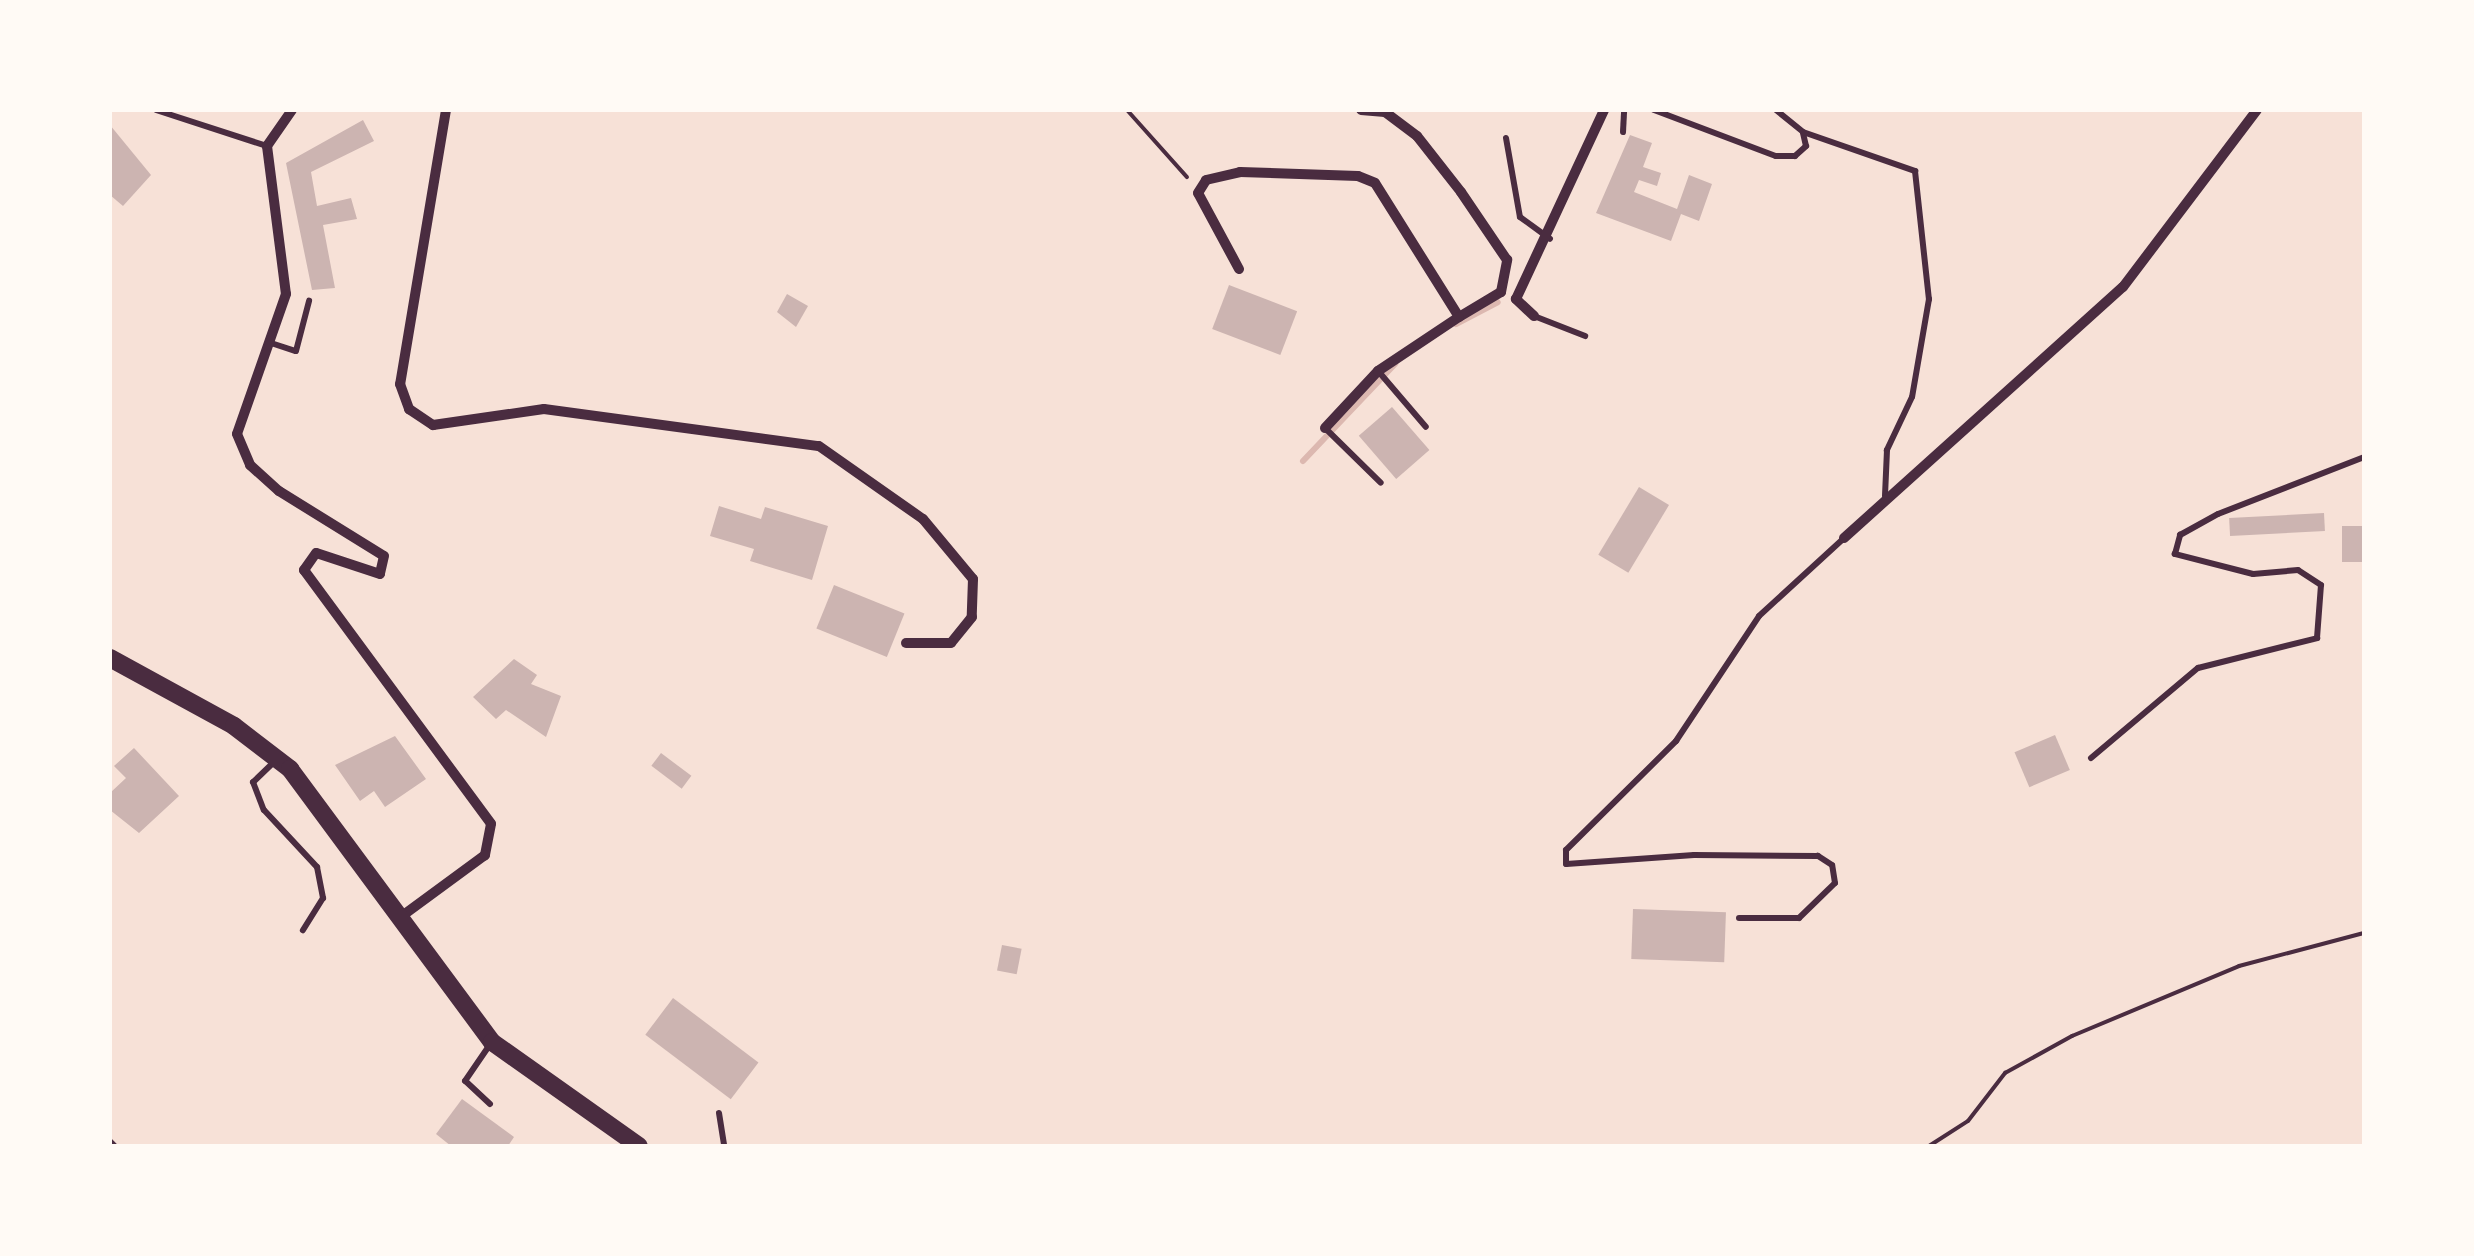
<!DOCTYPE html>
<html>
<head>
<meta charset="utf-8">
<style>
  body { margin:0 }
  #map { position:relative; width:2474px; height:1256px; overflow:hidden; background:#f7e1d7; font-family:"Noto Sans",sans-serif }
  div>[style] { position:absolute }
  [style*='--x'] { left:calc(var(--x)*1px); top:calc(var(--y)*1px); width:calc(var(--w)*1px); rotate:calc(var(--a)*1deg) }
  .stream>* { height:6px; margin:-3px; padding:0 3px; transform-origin:3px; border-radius:3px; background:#dcb8b0 }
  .building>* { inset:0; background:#ccb4b1; transform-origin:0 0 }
  .path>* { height:4px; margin:-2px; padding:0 2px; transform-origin:2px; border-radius:2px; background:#4a2c40 }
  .service>* { height:6px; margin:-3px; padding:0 3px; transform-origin:3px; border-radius:3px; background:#4a2c40 }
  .minor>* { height:10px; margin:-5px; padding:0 5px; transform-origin:5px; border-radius:5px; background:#4a2c40 }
  .tertiary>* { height:18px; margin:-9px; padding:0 9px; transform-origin:9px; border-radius:9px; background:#4a2c40 }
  span { translate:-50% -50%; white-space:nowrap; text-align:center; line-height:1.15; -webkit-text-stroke:10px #fffaf5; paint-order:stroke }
  .frame { position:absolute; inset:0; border:112px solid #fffaf5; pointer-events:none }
</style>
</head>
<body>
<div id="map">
  <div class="stream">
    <div style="--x:1456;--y:324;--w:47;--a:-27.6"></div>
    <div style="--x:1303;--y:461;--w:134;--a:-46.5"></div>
  </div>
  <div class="building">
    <div style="clip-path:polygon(363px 120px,374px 141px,311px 172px,317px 206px,351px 198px,357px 219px,323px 225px,335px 288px,312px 290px,286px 163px)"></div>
    <div style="clip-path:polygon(110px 125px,151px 175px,123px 206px,110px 195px)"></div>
    <div style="clip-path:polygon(1630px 135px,1652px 143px,1643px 167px,1661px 173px,1657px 186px,1639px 180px,1634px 192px,1677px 209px,1689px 175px,1712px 184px,1699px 221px,1681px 214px,1671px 241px,1596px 213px)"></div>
    <div style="left:1229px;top:285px;width:73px;height:47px;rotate:21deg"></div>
    <div style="clip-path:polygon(787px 294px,808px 306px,796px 327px,777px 312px)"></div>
    <div style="left:1392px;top:407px;width:57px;height:44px;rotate:49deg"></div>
    <div style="left:1639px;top:487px;width:35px;height:79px;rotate:31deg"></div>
    <div style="clip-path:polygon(719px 506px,761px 519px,765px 507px,828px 526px,812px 580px,750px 561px,754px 549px,710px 536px)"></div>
    <div style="left:2324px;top:513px;width:18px;height:95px;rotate:87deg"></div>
    <div style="left:2364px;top:526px;width:36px;height:22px;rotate:90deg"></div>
    <div style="left:834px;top:585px;width:76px;height:47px;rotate:22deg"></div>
    <div style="clip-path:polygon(514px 659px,537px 675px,531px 684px,561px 696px,546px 737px,506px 710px,496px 719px,473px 697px)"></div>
    <div style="left:2055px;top:735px;width:38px;height:44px;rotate:67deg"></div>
    <div style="clip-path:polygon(395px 736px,426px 779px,385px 807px,374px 791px,360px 801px,335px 765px)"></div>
    <div style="clip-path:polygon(134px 748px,179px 796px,139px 833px,110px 810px,110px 793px,126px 778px,114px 766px)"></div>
    <div style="left:661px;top:753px;width:38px;height:16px;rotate:37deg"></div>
    <div style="left:1633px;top:909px;width:93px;height:50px;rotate:2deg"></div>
    <div style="left:1002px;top:945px;width:20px;height:26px;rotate:11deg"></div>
    <div style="left:673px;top:998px;width:107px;height:46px;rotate:37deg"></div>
    <div style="clip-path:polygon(462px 1099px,514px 1137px,508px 1146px,451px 1146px,436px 1134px)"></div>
  </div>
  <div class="path">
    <div style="--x:1127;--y:110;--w:90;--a:48.2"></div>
    <div style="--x:110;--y:1140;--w:8;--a:45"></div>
    <div style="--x:1929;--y:1146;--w:46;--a:-32.7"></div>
    <div style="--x:1968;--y:1121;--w:61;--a:-52.4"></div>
    <div style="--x:2005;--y:1073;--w:77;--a:-28.9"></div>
    <div style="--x:2072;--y:1036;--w:181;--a:-22.7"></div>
    <div style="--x:2239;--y:966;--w:129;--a:-14.8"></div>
  </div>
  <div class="service">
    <div style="--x:156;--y:110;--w:117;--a:18"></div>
    <div style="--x:1654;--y:110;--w:130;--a:20.7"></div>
    <div style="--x:1776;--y:156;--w:19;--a:0"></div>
    <div style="--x:1795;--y:156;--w:15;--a:-42"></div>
    <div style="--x:1806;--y:146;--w:13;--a:-103"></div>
    <div style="--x:1776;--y:110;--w:35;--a:39"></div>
    <div style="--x:1803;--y:132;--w:119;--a:19.2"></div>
    <div style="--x:1915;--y:171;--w:129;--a:83.8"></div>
    <div style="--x:1929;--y:299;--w:99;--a:99.8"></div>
    <div style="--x:1912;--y:397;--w:59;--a:115.3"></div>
    <div style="--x:1887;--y:450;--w:46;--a:92.5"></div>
    <div style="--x:1623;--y:132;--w:22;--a:-87"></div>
    <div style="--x:1506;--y:138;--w:80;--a:80"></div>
    <div style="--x:1520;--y:217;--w:37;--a:36"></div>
    <div style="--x:1534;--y:316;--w:55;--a:21.4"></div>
    <div style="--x:271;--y:343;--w:26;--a:18"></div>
    <div style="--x:296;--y:351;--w:52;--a:-75.4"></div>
    <div style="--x:1379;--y:372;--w:72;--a:49.5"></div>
    <div style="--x:1325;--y:428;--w:78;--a:44.5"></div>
    <div style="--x:2091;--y:758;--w:140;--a:-40.1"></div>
    <div style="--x:2198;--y:668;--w:123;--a:-14.1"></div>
    <div style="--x:2317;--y:638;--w:53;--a:-85.7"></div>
    <div style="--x:2321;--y:585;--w:27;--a:-147"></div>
    <div style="--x:2298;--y:570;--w:45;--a:174.9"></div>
    <div style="--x:2253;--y:574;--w:81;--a:-165.6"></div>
    <div style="--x:2175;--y:554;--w:20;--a:-75"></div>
    <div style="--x:2180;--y:535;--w:43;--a:-28.9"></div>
    <div style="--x:2218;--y:514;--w:157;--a:-21.3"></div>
    <div style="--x:276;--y:760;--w:32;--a:136"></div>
    <div style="--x:253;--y:782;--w:30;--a:69"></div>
    <div style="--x:264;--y:810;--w:78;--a:47.1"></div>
    <div style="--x:317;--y:867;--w:32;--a:79"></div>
    <div style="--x:323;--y:898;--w:38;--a:122"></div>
    <div style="--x:1739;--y:918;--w:60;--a:0"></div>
    <div style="--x:1799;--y:918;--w:50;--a:-44.2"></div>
    <div style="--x:1835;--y:883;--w:18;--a:-99"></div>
    <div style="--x:1832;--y:865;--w:17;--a:-147"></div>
    <div style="--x:1818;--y:856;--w:124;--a:-179.5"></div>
    <div style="--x:1694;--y:855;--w:128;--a:176"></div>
    <div style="--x:1566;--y:864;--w:14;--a:-90"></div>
    <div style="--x:1566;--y:850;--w:155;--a:-44.7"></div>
    <div style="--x:1676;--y:741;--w:150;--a:-56.4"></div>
    <div style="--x:1759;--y:616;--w:114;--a:-42.5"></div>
    <div style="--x:490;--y:1104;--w:34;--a:-137"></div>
    <div style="--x:465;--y:1081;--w:46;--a:-55.6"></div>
    <div style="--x:719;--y:1113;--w:33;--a:81"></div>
  </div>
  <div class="minor">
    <div style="--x:292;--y:110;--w:44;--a:124.8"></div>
    <div style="--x:267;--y:146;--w:149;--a:82.7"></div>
    <div style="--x:286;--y:294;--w:148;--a:109.3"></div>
    <div style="--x:237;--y:434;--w:34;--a:67"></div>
    <div style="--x:250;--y:465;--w:39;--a:42"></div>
    <div style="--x:279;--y:491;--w:123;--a:31.8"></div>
    <div style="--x:384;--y:556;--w:18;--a:103"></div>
    <div style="--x:380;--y:574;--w:67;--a:-161.8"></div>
    <div style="--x:316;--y:553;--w:21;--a:125"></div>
    <div style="--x:304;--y:570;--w:315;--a:53.6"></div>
    <div style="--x:491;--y:824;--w:32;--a:101"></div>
    <div style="--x:485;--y:855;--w:103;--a:143.7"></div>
    <div style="--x:446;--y:110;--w:278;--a:99.5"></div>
    <div style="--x:400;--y:384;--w:27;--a:70"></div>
    <div style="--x:409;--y:409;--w:29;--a:34"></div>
    <div style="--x:433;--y:425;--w:112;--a:-8.2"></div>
    <div style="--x:544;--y:409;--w:277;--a:7.7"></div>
    <div style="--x:819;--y:446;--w:127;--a:35.1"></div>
    <div style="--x:923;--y:519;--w:78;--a:50.2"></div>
    <div style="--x:973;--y:579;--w:38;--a:92"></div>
    <div style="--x:972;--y:617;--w:33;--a:129"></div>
    <div style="--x:951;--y:643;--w:45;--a:180"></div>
    <div style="--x:1239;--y:269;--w:86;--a:-118.3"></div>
    <div style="--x:1198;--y:193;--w:15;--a:-58"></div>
    <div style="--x:1206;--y:180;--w:35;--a:-13"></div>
    <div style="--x:1240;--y:172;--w:118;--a:1.9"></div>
    <div style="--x:1358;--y:176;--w:18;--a:22"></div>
    <div style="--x:1375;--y:183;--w:158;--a:57.9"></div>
    <div style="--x:1459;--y:317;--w:49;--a:-30.8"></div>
    <div style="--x:1501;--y:292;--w:33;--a:-79"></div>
    <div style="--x:1507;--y:260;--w:82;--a:-124.1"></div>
    <div style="--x:1461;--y:192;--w:71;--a:-128.2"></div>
    <div style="--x:1417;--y:136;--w:40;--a:-143"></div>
    <div style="--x:1385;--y:112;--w:24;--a:-175"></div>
    <div style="--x:1534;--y:316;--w:25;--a:-137"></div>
    <div style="--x:1516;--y:299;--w:208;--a:-65"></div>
    <div style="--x:1325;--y:428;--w:78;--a:-47.1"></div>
    <div style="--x:1378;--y:371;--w:97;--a:-33.7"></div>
    <div style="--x:1844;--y:538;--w:375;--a:-42"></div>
    <div style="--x:2123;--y:287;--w:222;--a:-52.9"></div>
  </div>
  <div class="tertiary">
    <div style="--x:110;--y:658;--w:141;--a:28.7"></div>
    <div style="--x:234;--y:726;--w:71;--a:37.5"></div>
    <div style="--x:290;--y:769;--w:340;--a:53.5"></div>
    <div style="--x:492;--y:1042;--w:180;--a:35.3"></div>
  </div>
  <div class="frame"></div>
</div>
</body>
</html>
